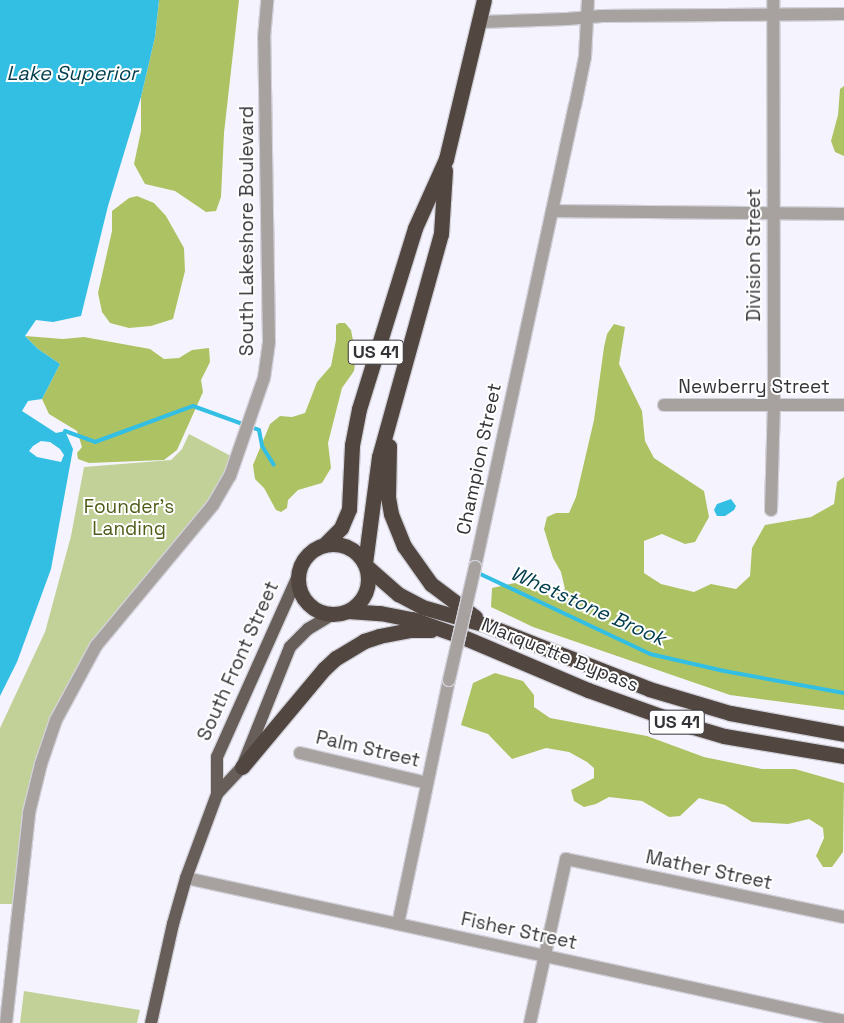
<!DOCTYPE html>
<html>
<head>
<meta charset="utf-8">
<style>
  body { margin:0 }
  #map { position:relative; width:844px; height:1023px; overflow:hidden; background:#f5f4fe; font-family:"Space Grotesk",sans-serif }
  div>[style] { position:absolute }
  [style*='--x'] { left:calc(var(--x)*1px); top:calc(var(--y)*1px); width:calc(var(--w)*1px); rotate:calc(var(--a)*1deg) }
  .green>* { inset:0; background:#c2d198 }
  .forest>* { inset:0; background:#adc363 }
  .water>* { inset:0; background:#33bee4 }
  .stream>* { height:4px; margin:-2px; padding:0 2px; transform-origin:2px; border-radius:2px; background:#33bee4 }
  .roads { filter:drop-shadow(1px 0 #d2d1da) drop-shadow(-1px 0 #d2d1da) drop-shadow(0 1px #d2d1da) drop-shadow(0 -1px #d2d1da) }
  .minor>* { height:12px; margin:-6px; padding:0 6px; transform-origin:6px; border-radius:6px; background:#a7a29f }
  .major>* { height:12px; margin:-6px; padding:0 6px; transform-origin:6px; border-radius:6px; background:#675e59 }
  .highway>* { height:15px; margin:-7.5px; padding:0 7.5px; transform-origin:7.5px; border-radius:7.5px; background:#514640 }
  .highway>.ring { margin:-7.5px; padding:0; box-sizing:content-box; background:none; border:15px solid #514640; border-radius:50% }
  .bridges { filter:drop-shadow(1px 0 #d2d1da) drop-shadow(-1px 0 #d2d1da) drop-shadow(0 1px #d2d1da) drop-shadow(0 -1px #d2d1da) }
  .minor-bridge>* { height:12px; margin:-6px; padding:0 6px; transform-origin:6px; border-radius:6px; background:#a7a29f }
  span { translate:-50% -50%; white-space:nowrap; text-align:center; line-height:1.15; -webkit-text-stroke:4px #fff; paint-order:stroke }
  .shield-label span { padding:1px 4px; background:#fff; border:1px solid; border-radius:4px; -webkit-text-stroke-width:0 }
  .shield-label { font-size:18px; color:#343338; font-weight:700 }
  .street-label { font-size:19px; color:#343338 }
  .park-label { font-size:19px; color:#4f5c18 }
  .water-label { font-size:20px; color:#003c4b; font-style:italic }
</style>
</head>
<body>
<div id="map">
  <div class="green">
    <div style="clip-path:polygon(189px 434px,231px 456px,220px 487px,62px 698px,23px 818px,13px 904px,0 904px,0 728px,45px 632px,71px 536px,84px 467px,171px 460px,182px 449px)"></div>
    <div style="clip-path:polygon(24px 991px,140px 1010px,137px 1023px,20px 1023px)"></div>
  </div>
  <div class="forest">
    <div style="clip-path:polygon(159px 0,239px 0,224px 133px,221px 197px,216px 211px,206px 212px,175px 191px,145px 184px,134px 164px,141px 131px,141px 97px,155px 37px)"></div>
    <div style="clip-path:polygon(844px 86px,844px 156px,835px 152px,831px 141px,838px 115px,840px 89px)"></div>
    <div style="clip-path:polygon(137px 196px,154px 203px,166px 216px,184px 248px,185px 271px,173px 319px,151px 326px,129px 328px,110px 323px,102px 312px,98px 293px,112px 231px,112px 211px,129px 198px)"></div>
    <div style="clip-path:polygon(339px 323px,345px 323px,351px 330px,356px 356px,354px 371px,342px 388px,328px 443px,331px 468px,322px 483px,298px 490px,288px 500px,287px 508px,281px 512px,276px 510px,264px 488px,255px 479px,253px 465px,270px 424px,280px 416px,292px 417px,305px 413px,317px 382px,331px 366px,336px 340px,336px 325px)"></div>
    <div style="clip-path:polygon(614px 324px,625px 327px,619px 364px,642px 411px,645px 441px,654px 458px,704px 491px,709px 517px,695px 542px,685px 544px,662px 534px,644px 541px,644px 573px,661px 584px,694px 592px,711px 584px,736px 589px,750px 576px,752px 548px,765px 525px,811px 517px,834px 504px,837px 482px,844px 477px,844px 710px,730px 695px,533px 627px,491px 607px,492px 588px,515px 583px,550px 596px,565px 589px,561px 572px,553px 558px,544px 529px,547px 517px,556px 513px,569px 513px,576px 497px,594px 420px,604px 347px,607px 334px)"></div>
    <div style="clip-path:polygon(25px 336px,63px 339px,84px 337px,150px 349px,164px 359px,179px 358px,192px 350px,209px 348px,210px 362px,201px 380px,203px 392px,177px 450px,164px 460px,89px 463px,78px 459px,77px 453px,82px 447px,77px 431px,49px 414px,42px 399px,60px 364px,38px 349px)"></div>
    <div style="clip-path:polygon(495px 673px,523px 681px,534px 695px,534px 707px,550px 718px,647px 736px,704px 757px,762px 769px,795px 769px,844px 783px,843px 852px,832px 867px,823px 867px,816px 856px,824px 838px,823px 828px,809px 819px,788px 824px,752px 822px,725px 805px,699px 798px,680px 816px,669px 817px,642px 801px,609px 797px,596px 804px,584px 807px,574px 801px,571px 790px,594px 778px,594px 768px,587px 762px,569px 752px,546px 748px,512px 759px,488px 734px,461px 725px,473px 683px)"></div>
  </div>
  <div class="water">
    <div style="clip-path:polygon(evenodd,0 0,159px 0,155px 37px,141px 97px,108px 206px,81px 316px,53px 322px,36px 320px,25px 336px,38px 349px,60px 364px,42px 399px,28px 401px,22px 411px,56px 433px,65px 431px,73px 449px,51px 569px,17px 662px,0 696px,0 0,41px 441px,50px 442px,60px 449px,64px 455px,61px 462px,37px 457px,29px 451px,33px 446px,41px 441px)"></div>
    <div style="clip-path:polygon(731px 499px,736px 506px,734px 510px,725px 516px,717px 516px,714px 510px,717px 504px)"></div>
  </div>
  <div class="stream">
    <div style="--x:65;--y:431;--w:32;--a:20"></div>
    <div style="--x:95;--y:442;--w:104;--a:-20.2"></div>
    <div style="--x:193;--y:406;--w:70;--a:20"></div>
    <div style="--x:259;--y:430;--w:16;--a:79"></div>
    <div style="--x:262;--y:446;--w:22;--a:58"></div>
    <div style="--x:476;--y:572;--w:192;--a:25.2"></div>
    <div style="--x:650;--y:654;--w:76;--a:12.9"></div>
    <div style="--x:724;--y:671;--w:122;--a:10.4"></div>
  </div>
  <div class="roads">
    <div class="minor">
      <div style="--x:480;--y:22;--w:87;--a:-2"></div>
      <div style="--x:567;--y:19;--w:35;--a:-5"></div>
      <div style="--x:602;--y:16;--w:242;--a:-0.5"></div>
      <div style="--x:552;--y:211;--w:292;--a:0.6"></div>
      <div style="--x:664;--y:405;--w:180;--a:0"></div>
      <div style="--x:771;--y:510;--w:105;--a:-88.4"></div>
      <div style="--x:774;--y:405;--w:405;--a:-90.1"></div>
      <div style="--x:475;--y:567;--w:472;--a:-77.8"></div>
      <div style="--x:575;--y:106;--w:50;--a:-78.5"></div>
      <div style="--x:585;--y:57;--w:57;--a:-87"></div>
      <div style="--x:300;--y:753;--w:130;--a:13.3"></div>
      <div style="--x:186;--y:878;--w:673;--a:12.26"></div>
      <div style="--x:398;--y:924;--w:249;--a:-78.2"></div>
      <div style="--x:6;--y:1023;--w:211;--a:-83.7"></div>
      <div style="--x:29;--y:813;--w:50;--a:-76.2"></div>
      <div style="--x:41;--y:764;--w:46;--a:-71.2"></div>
      <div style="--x:56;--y:720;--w:84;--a:-61.6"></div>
      <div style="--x:96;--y:646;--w:183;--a:-50.3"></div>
      <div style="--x:213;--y:505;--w:34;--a:-60"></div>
      <div style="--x:230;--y:476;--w:104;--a:-70.9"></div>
      <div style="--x:264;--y:378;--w:37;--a:-82"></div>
      <div style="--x:269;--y:341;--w:303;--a:-90.9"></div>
      <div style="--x:264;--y:38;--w:38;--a:-85"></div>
      <div style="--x:530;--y:1023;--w:168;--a:-77.6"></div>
      <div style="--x:566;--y:859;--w:284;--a:11.8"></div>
    </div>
    <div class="major">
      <div style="--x:217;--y:794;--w:37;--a:-47"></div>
      <div style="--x:242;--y:767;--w:129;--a:-68.2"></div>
      <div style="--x:290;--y:647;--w:25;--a:-45"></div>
      <div style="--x:308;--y:629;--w:29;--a:-31"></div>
      <div style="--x:151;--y:1023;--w:101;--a:-77.5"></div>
      <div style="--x:173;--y:924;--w:48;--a:-74.2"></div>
      <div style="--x:186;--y:878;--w:90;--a:-69.7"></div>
      <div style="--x:217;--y:794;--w:37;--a:-90"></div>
      <div style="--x:217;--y:757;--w:198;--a:-65.9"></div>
    </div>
    <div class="highway">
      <div style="--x:389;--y:446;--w:51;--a:91.1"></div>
      <div style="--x:388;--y:497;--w:17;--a:80"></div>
      <div style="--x:391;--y:514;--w:35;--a:68"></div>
      <div style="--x:404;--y:546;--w:47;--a:54.6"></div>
      <div style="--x:431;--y:584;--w:55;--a:36.9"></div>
      <div class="ring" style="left:298px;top:544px;width:55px;height:55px"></div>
      <div style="--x:324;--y:545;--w:24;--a:-45"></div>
      <div style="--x:341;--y:528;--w:21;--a:-67"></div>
      <div style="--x:349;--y:509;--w:64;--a:-87.3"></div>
      <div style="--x:352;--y:445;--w:37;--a:-79"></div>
      <div style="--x:359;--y:409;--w:189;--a:-72.8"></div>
      <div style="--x:415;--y:228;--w:76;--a:-65.8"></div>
      <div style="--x:446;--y:159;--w:163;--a:-76.6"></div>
      <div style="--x:365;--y:563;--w:107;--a:-82.5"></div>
      <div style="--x:379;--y:457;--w:231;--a:-74.5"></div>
      <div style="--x:441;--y:234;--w:64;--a:-86.4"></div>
      <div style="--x:366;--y:566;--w:43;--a:41.2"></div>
      <div style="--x:398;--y:594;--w:27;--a:28"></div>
      <div style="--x:422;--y:607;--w:66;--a:15.7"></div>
      <div style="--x:486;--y:625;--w:175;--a:21.4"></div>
      <div style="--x:649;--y:689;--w:84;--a:16.5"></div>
      <div style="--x:730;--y:713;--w:116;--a:10.4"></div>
      <div style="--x:348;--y:611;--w:32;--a:4"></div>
      <div style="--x:380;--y:613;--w:33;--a:11"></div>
      <div style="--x:412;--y:619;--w:54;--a:19.4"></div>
      <div style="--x:463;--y:637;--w:136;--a:23"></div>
      <div style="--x:588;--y:690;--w:98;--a:19.7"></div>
      <div style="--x:680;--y:723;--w:46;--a:16.5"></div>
      <div style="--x:724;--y:736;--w:122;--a:9.5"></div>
      <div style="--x:242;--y:767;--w:128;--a:-50.1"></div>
      <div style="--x:324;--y:669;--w:16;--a:-43"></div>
      <div style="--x:336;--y:658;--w:33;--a:-31"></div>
      <div style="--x:364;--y:641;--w:16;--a:-18"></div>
      <div style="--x:379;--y:636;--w:31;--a:-11"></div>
      <div style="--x:409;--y:630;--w:22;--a:0"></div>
    </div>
  </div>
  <div class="bridges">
    <div class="minor-bridge">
      <div style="--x:449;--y:680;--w:116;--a:-77"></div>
    </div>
  </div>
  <div class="shield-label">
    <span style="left:376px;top:352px">US 41</span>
    <span style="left:677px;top:722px">US 41</span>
  </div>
  <div class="street-label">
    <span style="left:247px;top:231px;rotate:-90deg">South Lakeshore Boulevard</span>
    <span style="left:754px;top:255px;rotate:-90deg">Division Street</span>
    <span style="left:754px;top:387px">Newberry Street</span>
    <span style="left:479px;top:459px;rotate:-78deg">Champion Street</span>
    <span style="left:560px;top:655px;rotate:22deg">Marquette Bypass</span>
    <span style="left:238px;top:661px;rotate:-66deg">South Front Street</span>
    <span style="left:368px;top:749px;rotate:13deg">Palm Street</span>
    <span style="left:709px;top:870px;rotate:12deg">Mather Street</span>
    <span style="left:519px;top:931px;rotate:12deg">Fisher Street</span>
  </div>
  <div class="park-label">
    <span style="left:129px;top:518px">Founder's<br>Landing</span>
  </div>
  <div class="water-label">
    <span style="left:72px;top:73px">Lake Superior</span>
    <span style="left:588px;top:606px;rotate:24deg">Whetstone Brook</span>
  </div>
</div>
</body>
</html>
